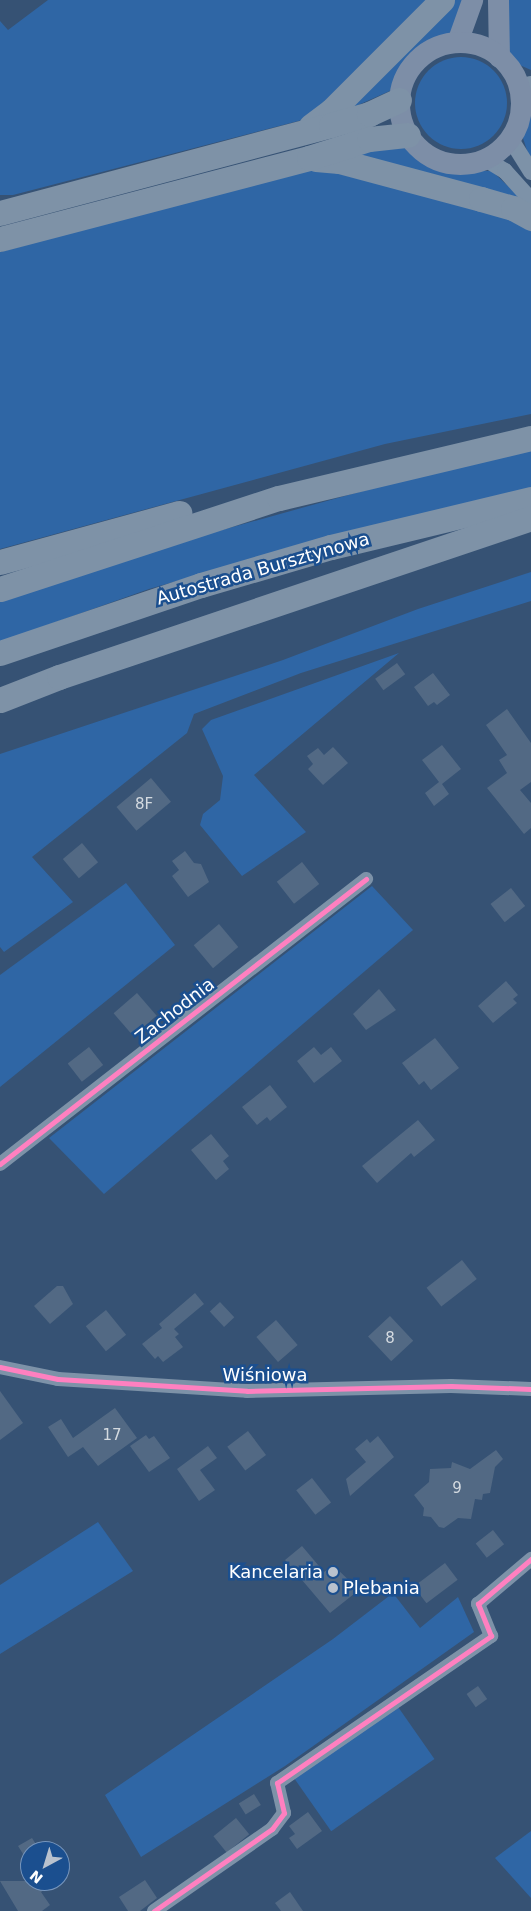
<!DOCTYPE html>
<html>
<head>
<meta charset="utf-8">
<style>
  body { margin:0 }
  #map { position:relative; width:531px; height:1911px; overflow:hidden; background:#365274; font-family:"DejaVu Sans",sans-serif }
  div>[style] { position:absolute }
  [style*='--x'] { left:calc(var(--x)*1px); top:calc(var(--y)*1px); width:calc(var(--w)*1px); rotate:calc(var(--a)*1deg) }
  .green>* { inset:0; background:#2f66a5; transform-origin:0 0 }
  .round { border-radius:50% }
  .building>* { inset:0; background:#526984; transform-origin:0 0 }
  .minor>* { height:14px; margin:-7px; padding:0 7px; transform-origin:7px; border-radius:7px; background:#7d92a8 }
  .tertiary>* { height:16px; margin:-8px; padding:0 8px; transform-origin:8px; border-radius:8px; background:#7d92a8 }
  .primary>* { height:21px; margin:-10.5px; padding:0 10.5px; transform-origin:10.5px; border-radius:10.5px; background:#7d8ea7 }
  .primary>.ring { margin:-10.5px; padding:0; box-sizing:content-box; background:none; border:21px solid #7d8ea7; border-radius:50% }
  .motorway>* { height:25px; margin:-12.5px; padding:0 12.5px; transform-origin:12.5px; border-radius:12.5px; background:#7e92a7 }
  .cycleway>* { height:5px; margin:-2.5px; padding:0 2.5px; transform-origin:2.5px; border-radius:2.5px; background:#ff80c0 }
  .dots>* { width:14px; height:14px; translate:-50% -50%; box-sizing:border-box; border:2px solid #1b4f8f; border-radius:50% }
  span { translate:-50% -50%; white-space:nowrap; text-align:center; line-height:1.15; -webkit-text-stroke:5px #1b4f8f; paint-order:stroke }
  .number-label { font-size:15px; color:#d4dae0 }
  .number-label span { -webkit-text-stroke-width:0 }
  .street-label { font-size:18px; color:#fff }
  .poi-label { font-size:18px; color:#fff }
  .right { translate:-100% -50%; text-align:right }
  .left { translate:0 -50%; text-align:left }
  .north { position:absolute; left:20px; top:1841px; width:50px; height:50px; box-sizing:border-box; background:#1b4f8f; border:1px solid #7695bc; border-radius:50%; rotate:219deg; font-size:14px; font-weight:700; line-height:20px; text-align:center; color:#fff }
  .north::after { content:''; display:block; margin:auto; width:18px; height:22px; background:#b9c2ce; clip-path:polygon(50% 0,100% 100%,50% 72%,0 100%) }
</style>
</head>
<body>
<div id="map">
  <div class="green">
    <div style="clip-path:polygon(48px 0,430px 0,306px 119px,13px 195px,0 195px,0 21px,8px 30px)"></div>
    <div style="clip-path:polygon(451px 0,467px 0,454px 32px,426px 44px,412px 55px,404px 65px,392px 90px,338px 114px)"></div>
    <div style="clip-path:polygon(506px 0,531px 0,531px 70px,515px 63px,508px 52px)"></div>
    <div class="round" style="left:415px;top:57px;width:92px;height:92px"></div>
    <div style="clip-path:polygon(531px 104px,531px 163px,523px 138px)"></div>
    <div style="clip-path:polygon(402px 146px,421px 161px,442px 170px,492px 171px,528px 205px,348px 152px)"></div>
    <div style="clip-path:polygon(312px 167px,508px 216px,531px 228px,531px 414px,385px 444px,0 549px,0 252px)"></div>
    <div style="clip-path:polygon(531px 449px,531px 488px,303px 545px,149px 589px,0 642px,0 602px,25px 592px,139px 553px,453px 466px)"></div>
    <div style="clip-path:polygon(531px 572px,531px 601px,301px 673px,194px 714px,187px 733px,32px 857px,73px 902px,4px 952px,0 947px,0 754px,283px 660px,418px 609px)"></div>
    <div style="clip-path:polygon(399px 653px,254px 775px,306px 832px,242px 876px,200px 825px,203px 814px,220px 800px,223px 776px,202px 729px,211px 720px)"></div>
    <div style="clip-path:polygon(126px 883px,175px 945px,0 1087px,0 975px)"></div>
    <div style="clip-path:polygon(372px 886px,413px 930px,104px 1194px,49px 1138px)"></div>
    <div style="clip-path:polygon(98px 1522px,133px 1571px,0 1654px,0 1585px)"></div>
    <div style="clip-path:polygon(393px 1593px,420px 1628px,458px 1597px,474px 1632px,285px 1766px,141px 1857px,105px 1795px,333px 1639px)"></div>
    <div style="left:396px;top:1704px;width:67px;height:126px;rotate:55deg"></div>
    <div style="clip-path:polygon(531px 1831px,531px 1898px,495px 1858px)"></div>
  </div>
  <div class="building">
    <div style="left:397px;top:663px;width:14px;height:27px;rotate:54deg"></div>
    <div style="clip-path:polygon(433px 673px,450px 695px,437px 705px,434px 702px,428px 706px,414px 687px)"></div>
    <div style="clip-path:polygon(507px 709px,531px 743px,531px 782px,520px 790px,531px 803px,531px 828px,524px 834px,487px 788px,507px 773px,499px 760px,507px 755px,486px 725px)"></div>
    <div style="clip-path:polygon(442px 745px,461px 769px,442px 784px,449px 794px,434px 806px,425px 793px,439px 782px,422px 760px)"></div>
    <div style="clip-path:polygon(333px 747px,348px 763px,323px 785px,308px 769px,313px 764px,307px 756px,318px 748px,324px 755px)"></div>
    <div style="left:151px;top:778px;width:31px;height:45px;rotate:50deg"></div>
    <div style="left:82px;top:843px;width:25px;height:25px;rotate:50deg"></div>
    <div style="clip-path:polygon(185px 851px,194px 863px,201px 864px,209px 882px,188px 897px,172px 876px,179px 870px,172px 861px)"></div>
    <div style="left:302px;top:862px;width:28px;height:32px;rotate:52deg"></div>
    <div style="left:511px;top:888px;width:23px;height:26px;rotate:52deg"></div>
    <div style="left:219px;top:924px;width:30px;height:33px;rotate:50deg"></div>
    <div style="clip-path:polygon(506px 981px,518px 995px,513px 999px,517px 1003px,493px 1023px,478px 1006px)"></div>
    <div style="clip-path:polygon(379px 989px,396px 1010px,366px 1030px,353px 1014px)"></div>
    <div style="left:137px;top:993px;width:30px;height:31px;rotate:49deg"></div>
    <div style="clip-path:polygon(435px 1038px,459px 1068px,431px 1090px,424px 1081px,419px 1085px,402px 1063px)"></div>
    <div style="left:89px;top:1047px;width:23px;height:27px;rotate:52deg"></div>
    <div style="clip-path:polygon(314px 1047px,321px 1055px,331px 1047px,342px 1061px,314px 1083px,297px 1061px)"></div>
    <div style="clip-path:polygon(270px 1085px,287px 1107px,270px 1121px,267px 1117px,257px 1125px,242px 1107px)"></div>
    <div style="clip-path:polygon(418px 1120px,435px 1140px,414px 1157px,411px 1153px,377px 1183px,362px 1166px)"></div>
    <div style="clip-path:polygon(211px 1134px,229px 1156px,223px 1161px,229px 1169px,216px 1180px,191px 1150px)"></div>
    <div style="left:462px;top:1260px;width:24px;height:45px;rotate:52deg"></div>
    <div style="clip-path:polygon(57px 1286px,63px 1286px,73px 1304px,50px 1324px,34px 1306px)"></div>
    <div style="clip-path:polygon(195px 1293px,204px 1304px,174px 1329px,179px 1334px,175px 1337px,183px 1347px,163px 1362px,158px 1356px,155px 1359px,142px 1344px,162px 1328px,159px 1324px)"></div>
    <div style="left:220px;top:1302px;width:21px;height:14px;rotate:47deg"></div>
    <div style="left:106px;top:1310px;width:32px;height:26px;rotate:51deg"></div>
    <div style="left:390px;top:1316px;width:34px;height:30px;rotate:47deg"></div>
    <div style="left:276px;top:1320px;width:33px;height:26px;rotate:49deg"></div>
    <div style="clip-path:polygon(0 1391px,23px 1423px,0 1440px)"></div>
    <div style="clip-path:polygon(115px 1408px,137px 1438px,98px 1466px,83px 1447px,68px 1457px,48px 1427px,61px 1419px,73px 1438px)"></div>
    <div style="left:248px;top:1431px;width:30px;height:26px;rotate:53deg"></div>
    <div style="clip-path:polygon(146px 1435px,149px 1439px,154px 1436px,170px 1458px,149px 1472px,130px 1446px)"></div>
    <div style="clip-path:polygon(378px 1436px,394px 1457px,350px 1496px,346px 1479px,366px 1462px,355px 1449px,367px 1439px,370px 1443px)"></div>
    <div style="clip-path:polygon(208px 1446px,217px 1458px,200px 1470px,215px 1490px,199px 1501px,177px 1469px)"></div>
    <div style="clip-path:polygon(496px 1450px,503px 1459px,495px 1467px,490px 1493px,483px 1494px,482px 1500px,475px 1499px,471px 1519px,458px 1518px,444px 1528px,439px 1527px,431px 1517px,423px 1516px,424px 1508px,414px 1495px,429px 1482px,430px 1469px,451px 1468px,452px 1462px,470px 1469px)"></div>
    <div style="left:312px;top:1478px;width:31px;height:20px;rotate:52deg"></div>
    <div style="left:493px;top:1530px;width:18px;height:22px;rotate:52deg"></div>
    <div style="clip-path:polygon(302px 1546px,324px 1572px,333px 1565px,359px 1590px,330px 1613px,285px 1560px)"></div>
    <div style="left:445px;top:1563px;width:21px;height:39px;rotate:53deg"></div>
    <div style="left:478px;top:1686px;width:16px;height:14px;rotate:55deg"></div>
    <div style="left:254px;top:1794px;width:13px;height:18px;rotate:58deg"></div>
    <div style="clip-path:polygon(308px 1812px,322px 1831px,297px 1849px,289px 1838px,295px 1834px,289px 1826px)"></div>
    <div style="left:236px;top:1818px;width:21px;height:29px;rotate:51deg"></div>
    <div style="clip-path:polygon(32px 1838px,39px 1849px,30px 1851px,25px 1857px,18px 1846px)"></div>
    <div style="clip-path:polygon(145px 1880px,157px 1898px,140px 1911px,128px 1911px,119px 1897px)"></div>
    <div style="clip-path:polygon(0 1881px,57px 1881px,41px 1892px,50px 1905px,42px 1911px,18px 1911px)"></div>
    <div style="clip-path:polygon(290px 1892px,303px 1911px,281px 1911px,275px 1903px)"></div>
  </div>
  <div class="minor">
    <div style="--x:0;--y:1164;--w:464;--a:-37.9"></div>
    <div style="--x:0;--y:1367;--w:59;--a:11.7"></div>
    <div style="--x:58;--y:1379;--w:189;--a:3.6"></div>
    <div style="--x:247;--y:1391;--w:204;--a:-1.4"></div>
    <div style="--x:451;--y:1386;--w:80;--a:2.1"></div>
    <div style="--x:154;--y:1911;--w:144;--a:-34.8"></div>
    <div style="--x:272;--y:1829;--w:20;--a:-53"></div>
    <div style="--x:284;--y:1813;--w:31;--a:-103"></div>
    <div style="--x:277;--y:1783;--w:260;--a:-34.5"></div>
    <div style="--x:491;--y:1636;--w:35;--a:-112"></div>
    <div style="--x:478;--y:1604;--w:70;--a:-40.3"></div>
  </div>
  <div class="tertiary">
    <div style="--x:519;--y:87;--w:12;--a:-14"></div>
    <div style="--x:510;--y:138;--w:40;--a:58"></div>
    <div style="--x:485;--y:159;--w:23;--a:31"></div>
    <div style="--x:505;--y:171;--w:39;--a:48"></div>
  </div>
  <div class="primary">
    <div style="--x:498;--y:0;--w:57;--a:89"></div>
    <div style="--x:457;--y:42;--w:45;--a:-70.3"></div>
    <div class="ring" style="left:399px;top:42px;width:101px;height:101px"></div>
  </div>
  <div class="motorway">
    <div style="--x:311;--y:126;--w:25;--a:-37"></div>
    <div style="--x:331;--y:111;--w:157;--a:-45"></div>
    <div style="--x:316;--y:159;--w:23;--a:5"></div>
    <div style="--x:339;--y:161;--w:147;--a:15"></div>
    <div style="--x:481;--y:199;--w:33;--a:16"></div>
    <div style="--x:513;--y:208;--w:21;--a:29"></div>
    <div style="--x:0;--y:213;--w:342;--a:-14.9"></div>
    <div style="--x:331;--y:125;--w:40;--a:-16"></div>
    <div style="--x:369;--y:114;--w:33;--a:-25"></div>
    <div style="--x:0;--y:239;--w:319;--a:-14.7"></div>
    <div style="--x:309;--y:158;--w:63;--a:-17.6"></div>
    <div style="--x:369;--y:139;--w:39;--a:-6"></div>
    <div style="--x:0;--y:562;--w:186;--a:-15.3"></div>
    <div style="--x:0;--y:589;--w:293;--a:-18.1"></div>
    <div style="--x:279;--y:498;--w:259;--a:-13.4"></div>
    <div style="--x:0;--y:653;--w:212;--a:-18.7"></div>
    <div style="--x:201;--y:585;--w:135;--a:-16.3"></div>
    <div style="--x:331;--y:547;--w:206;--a:-13.5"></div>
    <div style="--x:0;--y:700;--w:63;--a:-21.3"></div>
    <div style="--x:59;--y:677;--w:498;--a:-18.6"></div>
  </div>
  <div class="cycleway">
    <div style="--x:0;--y:1164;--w:464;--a:-37.9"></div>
    <div style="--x:0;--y:1367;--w:59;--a:11.7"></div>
    <div style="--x:58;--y:1379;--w:189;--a:3.6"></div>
    <div style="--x:247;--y:1391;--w:204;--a:-1.4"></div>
    <div style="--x:451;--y:1386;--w:80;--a:2.1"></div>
    <div style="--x:154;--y:1911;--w:144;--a:-34.8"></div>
    <div style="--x:272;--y:1829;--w:20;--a:-53"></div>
    <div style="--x:284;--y:1813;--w:31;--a:-103"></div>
    <div style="--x:277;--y:1783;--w:260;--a:-34.5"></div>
    <div style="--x:491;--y:1636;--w:35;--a:-112"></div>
    <div style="--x:478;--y:1604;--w:70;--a:-40.3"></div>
  </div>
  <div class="dots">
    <div style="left:333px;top:1572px;background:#b9c2ce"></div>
    <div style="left:333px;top:1588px;background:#b9c2ce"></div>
  </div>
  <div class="number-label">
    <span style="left:144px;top:805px">8F</span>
    <span style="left:390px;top:1339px">8</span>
    <span style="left:112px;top:1436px">17</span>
    <span style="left:457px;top:1489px">9</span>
  </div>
  <div class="street-label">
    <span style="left:263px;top:569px;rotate:-16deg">Autostrada Bursztynowa</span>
    <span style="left:175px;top:1011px;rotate:-38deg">Zachodnia</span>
    <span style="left:265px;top:1375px">Wiśniowa</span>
  </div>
  <div class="poi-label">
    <span class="right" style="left:323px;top:1572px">Kancelaria</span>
    <span class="left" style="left:343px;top:1588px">Plebania</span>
  </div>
  <div class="north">N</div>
</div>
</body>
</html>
